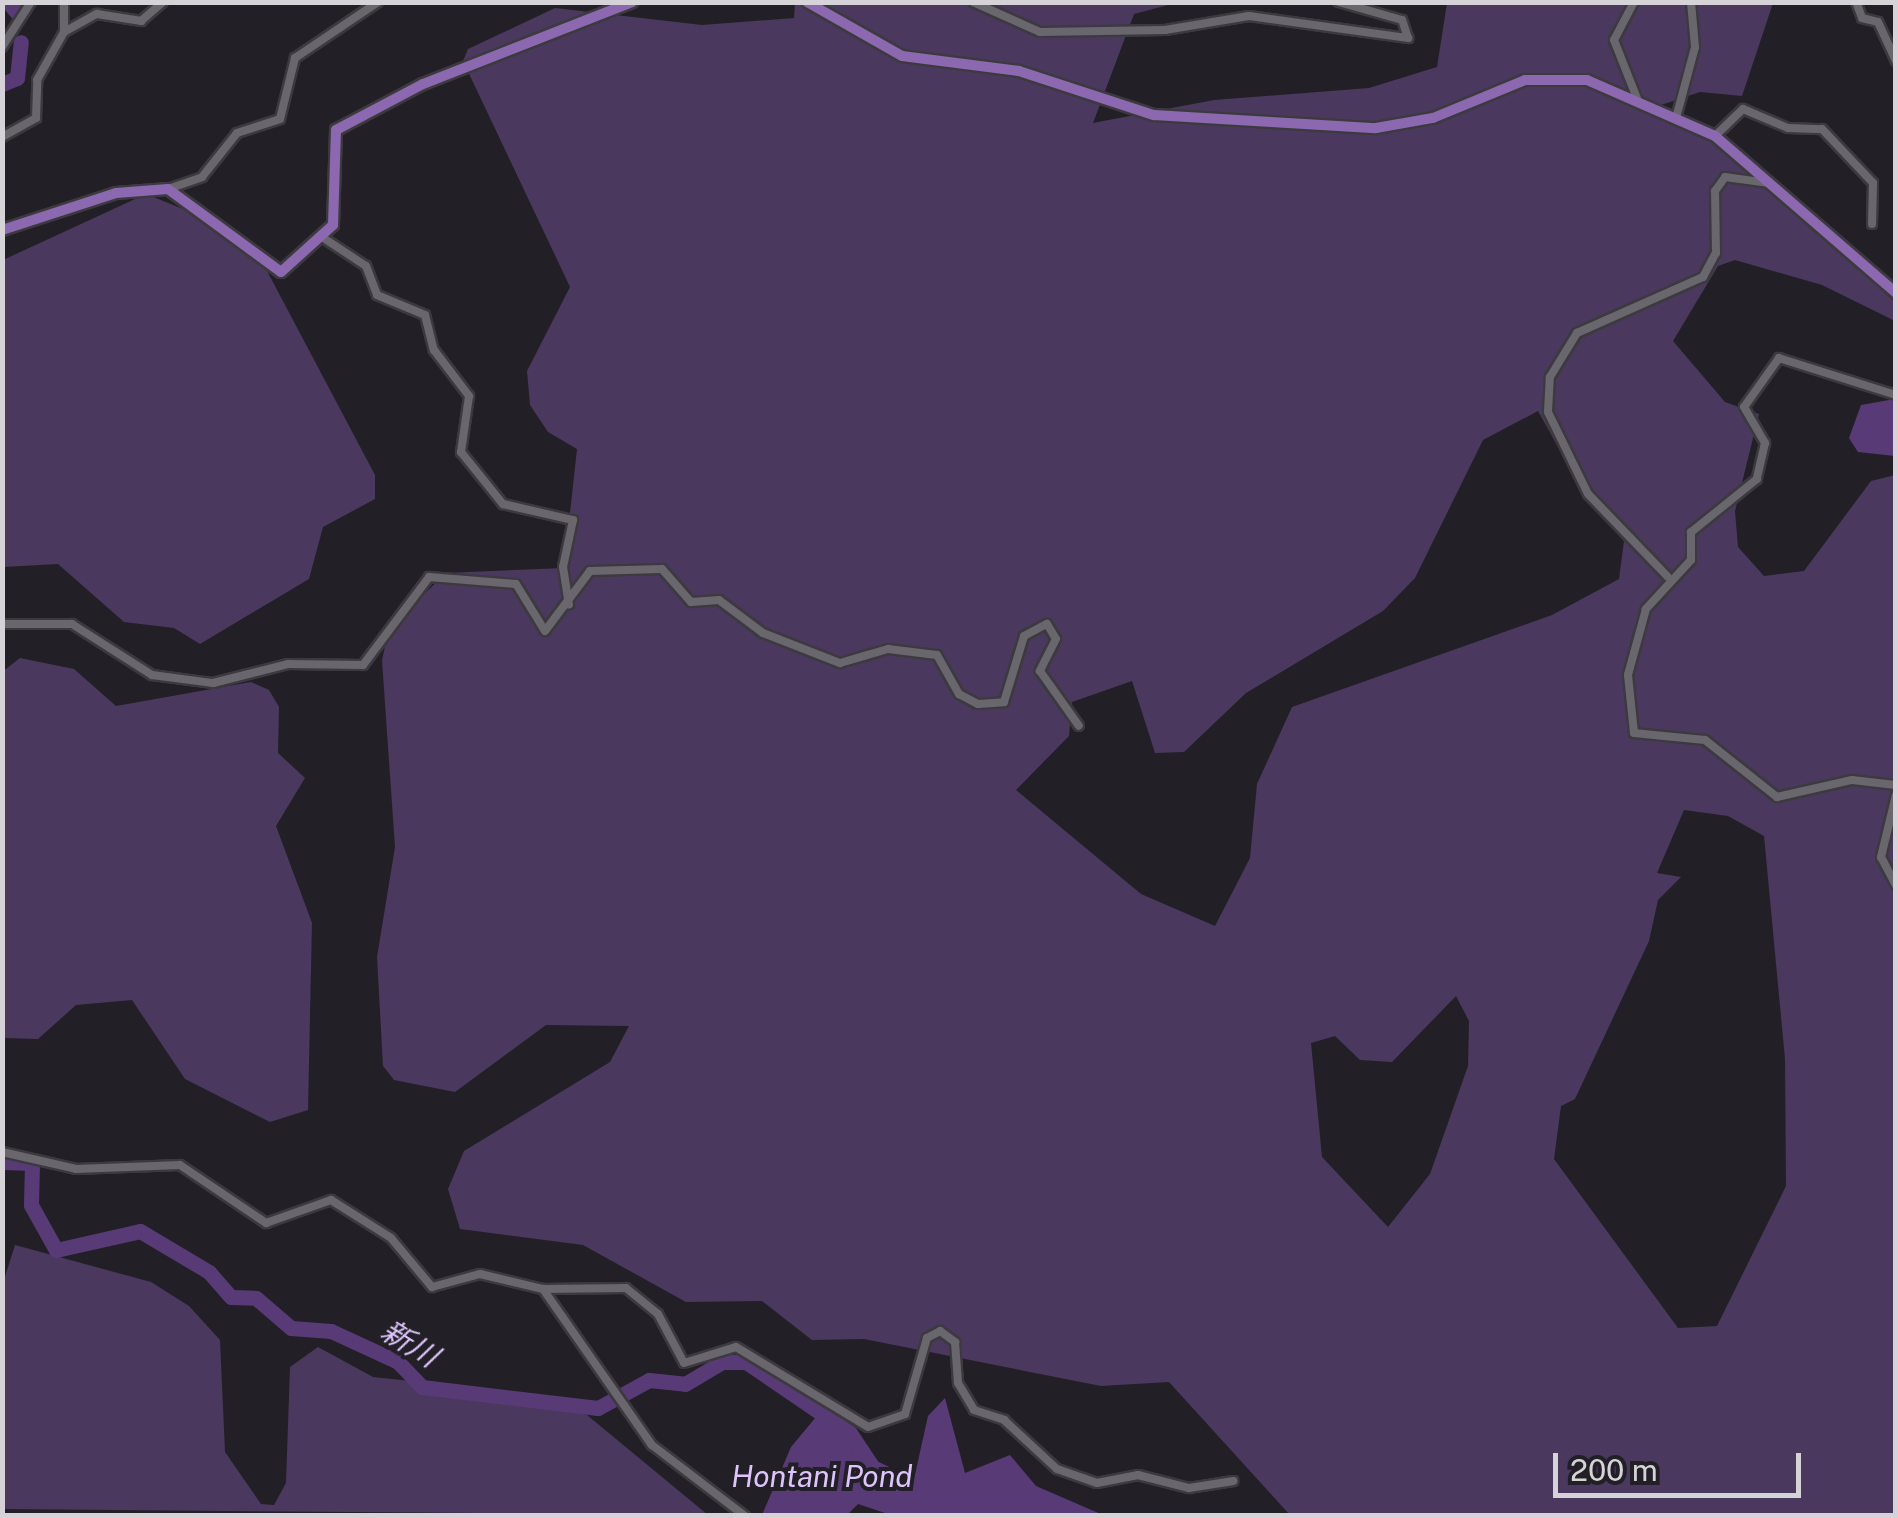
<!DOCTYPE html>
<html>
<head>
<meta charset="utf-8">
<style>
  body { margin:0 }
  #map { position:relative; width:1898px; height:1518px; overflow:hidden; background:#222026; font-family:"Public Sans","Noto Sans JP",sans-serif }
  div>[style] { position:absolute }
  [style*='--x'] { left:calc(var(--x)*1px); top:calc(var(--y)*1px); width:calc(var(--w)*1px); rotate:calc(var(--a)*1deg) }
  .green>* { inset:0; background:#4a385e }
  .water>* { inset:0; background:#583b76 }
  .river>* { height:15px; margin:-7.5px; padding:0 7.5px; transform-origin:7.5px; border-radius:7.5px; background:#583b76 }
  .roads { filter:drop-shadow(2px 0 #3c3a3f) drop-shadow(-2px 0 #3c3a3f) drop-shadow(0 2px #3c3a3f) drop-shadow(0 -2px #3c3a3f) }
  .minor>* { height:8px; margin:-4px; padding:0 4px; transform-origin:4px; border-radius:4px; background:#69666d }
  .major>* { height:10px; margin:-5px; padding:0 5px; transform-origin:5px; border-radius:5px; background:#8c68b0 }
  span { translate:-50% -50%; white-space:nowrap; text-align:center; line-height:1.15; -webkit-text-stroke:8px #222026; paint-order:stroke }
  .water-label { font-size:30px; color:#ddc5fb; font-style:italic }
  .frame { position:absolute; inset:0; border:5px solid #d5d3d7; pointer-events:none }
  .scale { position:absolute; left:1553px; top:1453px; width:248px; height:45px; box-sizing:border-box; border:5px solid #d5d3d7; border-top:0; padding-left:12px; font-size:30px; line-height:35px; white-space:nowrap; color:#d5d3d7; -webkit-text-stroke:8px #222026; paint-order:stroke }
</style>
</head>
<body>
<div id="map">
  <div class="green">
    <div style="clip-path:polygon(evenodd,795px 2px,1176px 3px,1134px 14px,1093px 123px,1214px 100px,1369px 88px,1437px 67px,1447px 3px,1773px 3px,1742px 96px,1700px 92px,1646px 110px,1731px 152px,1895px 302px,1895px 321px,1822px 285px,1735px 260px,1718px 266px,1673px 341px,1725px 402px,1759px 414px,1735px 511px,1738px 547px,1764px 576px,1804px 571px,1871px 481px,1895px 475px,1895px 1515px,1290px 1515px,1169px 1382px,1101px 1386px,864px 1339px,812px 1340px,762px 1301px,686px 1302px,583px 1245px,460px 1229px,448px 1189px,464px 1151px,610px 1062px,629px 1026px,546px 1025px,455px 1092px,394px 1080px,383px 1066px,377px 957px,395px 847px,382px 660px,389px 628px,446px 573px,564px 568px,577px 449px,548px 432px,530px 405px,527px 371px,570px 287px,463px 61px,468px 49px,555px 8px,702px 25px,794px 18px,795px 2px,1538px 411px,1585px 495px,1624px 541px,1619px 579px,1552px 615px,1292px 707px,1257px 784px,1250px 858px,1215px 926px,1141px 894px,1016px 790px,1069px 736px,1072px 702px,1132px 681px,1155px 753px,1184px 752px,1246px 693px,1383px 611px,1415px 578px,1483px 440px,1538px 411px,795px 2px,1684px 810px,1728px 816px,1764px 836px,1785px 1059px,1786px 1186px,1717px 1326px,1678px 1328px,1554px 1159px,1561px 1106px,1575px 1099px,1649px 941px,1658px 900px,1681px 877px,1657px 873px,1684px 810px,795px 2px,1456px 996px,1469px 1021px,1468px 1066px,1430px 1174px,1388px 1227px,1322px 1157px,1311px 1043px,1335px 1036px,1360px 1060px,1392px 1062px,1456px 996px)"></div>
    <div style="clip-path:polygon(146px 194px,205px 218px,266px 269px,375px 475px,375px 499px,323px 527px,309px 579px,200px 644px,174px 628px,124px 622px,58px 564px,3px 567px,3px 260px)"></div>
    <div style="clip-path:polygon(20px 658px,74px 669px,116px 706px,251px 682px,269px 690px,279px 707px,278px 753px,305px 778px,276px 826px,312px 923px,308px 1110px,270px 1122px,185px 1079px,132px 1000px,76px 1005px,38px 1039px,3px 1038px,2px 672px)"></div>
    <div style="clip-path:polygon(15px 1245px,151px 1282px,189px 1306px,220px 1340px,225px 1452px,261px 1504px,274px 1505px,286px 1483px,290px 1367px,318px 1347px,373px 1377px,515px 1392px,587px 1415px,708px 1515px,3px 1509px,3px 1283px)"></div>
  </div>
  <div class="water">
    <div style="clip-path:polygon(1895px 399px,1895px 456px,1858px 452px,1849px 438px,1861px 405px)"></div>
    <div style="clip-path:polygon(945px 1398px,965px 1473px,1010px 1455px,1036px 1486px,1103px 1515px,894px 1516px,858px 1504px,847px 1515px,762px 1515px,791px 1447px,816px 1417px,838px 1427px,852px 1449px,914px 1479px,928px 1416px)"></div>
  </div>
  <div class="river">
    <div style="--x:8;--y:2;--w:17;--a:50"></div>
    <div style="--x:2;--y:84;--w:16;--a:-22"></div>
    <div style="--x:17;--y:78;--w:36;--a:-84"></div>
    <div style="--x:2;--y:1162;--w:30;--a:2"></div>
    <div style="--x:32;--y:1163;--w:42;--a:91.4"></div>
    <div style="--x:31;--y:1205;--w:51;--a:60.9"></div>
    <div style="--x:56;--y:1250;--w:86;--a:-12.7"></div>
    <div style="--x:140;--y:1231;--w:80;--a:30.7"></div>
    <div style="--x:209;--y:1272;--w:33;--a:49"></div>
    <div style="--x:231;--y:1297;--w:25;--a:2"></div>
    <div style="--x:256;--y:1298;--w:46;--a:40.6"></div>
    <div style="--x:291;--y:1328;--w:40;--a:4.3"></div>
    <div style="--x:331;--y:1331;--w:74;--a:24.8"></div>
    <div style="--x:398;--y:1362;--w:35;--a:46"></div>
    <div style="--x:422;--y:1387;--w:177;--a:6.8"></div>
    <div style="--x:598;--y:1408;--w:58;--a:-28.8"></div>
    <div style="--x:649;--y:1380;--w:36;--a:6"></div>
    <div style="--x:685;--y:1384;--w:43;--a:-30.7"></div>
    <div style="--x:722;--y:1362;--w:24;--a:0"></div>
    <div style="--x:746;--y:1362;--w:126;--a:34.3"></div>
    <div style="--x:850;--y:1433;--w:47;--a:56.3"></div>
  </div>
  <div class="roads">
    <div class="minor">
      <div style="--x:973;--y:2;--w:73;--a:24.1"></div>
      <div style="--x:1040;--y:32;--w:125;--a:-0.9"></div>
      <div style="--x:1165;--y:30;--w:85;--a:-9.5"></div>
      <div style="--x:1249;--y:16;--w:161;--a:7.9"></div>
      <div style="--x:1408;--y:38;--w:19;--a:-108"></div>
      <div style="--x:1402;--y:20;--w:66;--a:-164.1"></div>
      <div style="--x:1634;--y:2;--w:43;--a:117.8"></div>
      <div style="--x:1614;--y:40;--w:66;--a:68.5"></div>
      <div style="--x:1856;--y:2;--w:17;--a:69"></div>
      <div style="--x:1862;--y:18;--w:16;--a:14"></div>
      <div style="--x:1878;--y:22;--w:43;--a:65.2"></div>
      <div style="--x:64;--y:32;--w:38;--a:-29"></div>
      <div style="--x:97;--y:14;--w:45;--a:9"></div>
      <div style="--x:141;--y:21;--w:29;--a:-41"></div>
      <div style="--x:2;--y:47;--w:54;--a:-57.2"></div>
      <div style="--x:1676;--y:118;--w:73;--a:-75"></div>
      <div style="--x:1695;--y:47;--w:45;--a:-95.1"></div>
      <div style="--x:1715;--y:136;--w:39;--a:-44"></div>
      <div style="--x:1743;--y:109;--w:49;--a:22.9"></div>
      <div style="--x:1788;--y:128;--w:34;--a:2"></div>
      <div style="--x:1822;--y:129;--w:74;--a:46.6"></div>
      <div style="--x:1873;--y:183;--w:41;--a:91.4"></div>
      <div style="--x:2;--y:137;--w:39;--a:-29"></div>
      <div style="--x:36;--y:118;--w:38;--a:-88"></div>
      <div style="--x:37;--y:80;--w:55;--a:-60.6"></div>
      <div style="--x:64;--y:32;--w:30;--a:-90"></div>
      <div style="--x:168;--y:189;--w:36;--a:-19"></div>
      <div style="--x:202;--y:177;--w:56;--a:-51.5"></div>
      <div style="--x:237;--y:133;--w:45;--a:-18"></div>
      <div style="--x:280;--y:119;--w:63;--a:-76.2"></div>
      <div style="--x:295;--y:58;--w:100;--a:-34"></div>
      <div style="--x:325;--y:239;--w:49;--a:33.4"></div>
      <div style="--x:366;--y:266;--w:31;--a:69"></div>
      <div style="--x:377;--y:295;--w:52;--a:22.6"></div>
      <div style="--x:425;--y:315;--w:36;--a:76"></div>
      <div style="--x:434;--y:350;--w:58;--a:52.7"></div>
      <div style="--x:469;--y:396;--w:57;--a:98.1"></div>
      <div style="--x:461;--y:452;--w:67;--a:51.1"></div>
      <div style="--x:503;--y:504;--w:72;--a:12.9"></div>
      <div style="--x:573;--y:520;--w:48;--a:102"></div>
      <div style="--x:563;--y:567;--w:38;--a:81"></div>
      <div style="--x:1896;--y:395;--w:123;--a:-162.5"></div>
      <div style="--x:1779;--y:358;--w:60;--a:125.5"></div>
      <div style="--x:1744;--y:407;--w:42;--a:59.7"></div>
      <div style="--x:1765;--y:443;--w:37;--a:103"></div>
      <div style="--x:1757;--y:479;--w:85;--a:141.2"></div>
      <div style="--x:1691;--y:532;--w:28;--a:90"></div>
      <div style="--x:1691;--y:560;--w:67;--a:132.6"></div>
      <div style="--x:1646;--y:609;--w:68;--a:105.3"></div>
      <div style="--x:1628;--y:675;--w:58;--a:84.1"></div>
      <div style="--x:1634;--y:733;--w:71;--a:5.6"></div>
      <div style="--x:1705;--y:740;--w:92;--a:38.4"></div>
      <div style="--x:1777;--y:797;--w:77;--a:-12.8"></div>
      <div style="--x:1852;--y:780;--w:44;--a:6.5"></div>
      <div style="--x:1668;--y:577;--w:115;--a:-133.9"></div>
      <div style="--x:1588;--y:494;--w:91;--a:-116"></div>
      <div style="--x:1548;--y:412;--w:35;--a:-87"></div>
      <div style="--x:1550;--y:377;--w:52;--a:-58.5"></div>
      <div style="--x:1577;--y:333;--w:138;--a:-24"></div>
      <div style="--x:1703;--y:277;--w:27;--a:-62"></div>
      <div style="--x:1716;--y:253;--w:62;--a:-90.9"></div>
      <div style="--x:1715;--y:191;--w:17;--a:-54"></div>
      <div style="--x:1725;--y:177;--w:43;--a:7.9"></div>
      <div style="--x:2;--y:624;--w:70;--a:0"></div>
      <div style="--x:72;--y:624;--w:95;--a:32.5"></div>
      <div style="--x:152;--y:675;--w:62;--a:7.5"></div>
      <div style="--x:213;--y:683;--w:77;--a:-14.2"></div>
      <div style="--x:288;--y:664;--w:75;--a:0.8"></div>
      <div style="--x:363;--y:665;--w:110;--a:-53.1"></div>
      <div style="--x:429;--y:577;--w:87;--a:4.6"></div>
      <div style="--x:516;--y:584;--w:55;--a:58.3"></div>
      <div style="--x:545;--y:631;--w:75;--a:-53.1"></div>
      <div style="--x:590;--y:571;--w:72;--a:-1.6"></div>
      <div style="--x:662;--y:569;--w:44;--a:48.7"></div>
      <div style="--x:691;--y:602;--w:28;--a:-4"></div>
      <div style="--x:719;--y:600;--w:55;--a:36.9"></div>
      <div style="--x:763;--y:633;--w:83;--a:21.3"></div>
      <div style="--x:840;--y:663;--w:50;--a:-16.3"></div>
      <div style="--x:888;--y:649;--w:49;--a:7"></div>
      <div style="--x:937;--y:655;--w:45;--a:60.6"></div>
      <div style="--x:959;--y:694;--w:21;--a:28"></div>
      <div style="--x:978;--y:704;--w:26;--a:-4"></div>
      <div style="--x:1004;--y:702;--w:69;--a:-73.1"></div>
      <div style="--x:1024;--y:636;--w:26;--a:-28"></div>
      <div style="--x:1047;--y:624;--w:17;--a:59"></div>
      <div style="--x:1056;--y:639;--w:36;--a:117"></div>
      <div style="--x:1040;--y:671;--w:67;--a:54.7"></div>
      <div style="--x:1896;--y:795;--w:64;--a:103.6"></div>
      <div style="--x:1881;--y:857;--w:32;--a:62"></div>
      <div style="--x:2;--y:1152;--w:76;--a:12.9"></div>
      <div style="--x:76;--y:1169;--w:104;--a:-2.2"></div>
      <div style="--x:180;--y:1165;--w:104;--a:34"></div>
      <div style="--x:266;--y:1223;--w:69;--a:-19.5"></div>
      <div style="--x:331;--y:1200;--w:71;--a:32.3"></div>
      <div style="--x:391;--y:1238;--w:64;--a:50.1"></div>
      <div style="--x:432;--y:1287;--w:50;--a:-15.2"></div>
      <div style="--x:480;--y:1274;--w:65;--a:13.4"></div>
      <div style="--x:543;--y:1289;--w:83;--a:-0.7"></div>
      <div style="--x:626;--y:1288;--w:41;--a:39.1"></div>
      <div style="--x:658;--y:1314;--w:55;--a:62"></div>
      <div style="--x:684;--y:1363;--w:54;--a:-17.1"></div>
      <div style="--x:736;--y:1347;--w:154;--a:31.2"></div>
      <div style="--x:868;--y:1427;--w:39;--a:-19"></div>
      <div style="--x:905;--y:1414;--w:79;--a:-73.9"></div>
      <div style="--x:927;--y:1338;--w:15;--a:-28"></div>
      <div style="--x:940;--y:1331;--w:19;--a:36"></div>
      <div style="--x:955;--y:1342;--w:41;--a:85.8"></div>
      <div style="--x:958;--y:1383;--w:31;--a:59"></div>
      <div style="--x:974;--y:1410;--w:32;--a:18"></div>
      <div style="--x:1004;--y:1420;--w:72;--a:42.8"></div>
      <div style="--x:1057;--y:1469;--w:42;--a:19.3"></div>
      <div style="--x:1097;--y:1483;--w:42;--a:-11"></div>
      <div style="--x:1138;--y:1475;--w:53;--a:14.3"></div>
      <div style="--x:1189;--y:1488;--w:45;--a:-9"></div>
      <div style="--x:543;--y:1289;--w:190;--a:55.1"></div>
      <div style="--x:652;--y:1445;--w:117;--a:37.4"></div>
    </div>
    <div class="major">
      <div style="--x:807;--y:2;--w:109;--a:29.6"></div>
      <div style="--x:902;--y:56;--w:118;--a:7.3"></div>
      <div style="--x:1019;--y:71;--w:142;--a:18.1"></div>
      <div style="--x:1154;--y:115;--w:222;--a:3.4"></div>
      <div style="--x:1376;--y:128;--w:58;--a:-10"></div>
      <div style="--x:1433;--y:118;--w:100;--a:-22.4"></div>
      <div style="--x:1525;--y:80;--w:62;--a:0"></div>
      <div style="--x:1587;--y:80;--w:140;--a:23.6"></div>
      <div style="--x:1715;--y:136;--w:240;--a:40.9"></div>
      <div style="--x:2;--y:230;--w:120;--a:-18"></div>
      <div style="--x:116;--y:193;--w:52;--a:-4.4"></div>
      <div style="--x:168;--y:189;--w:140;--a:36.3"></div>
      <div style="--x:281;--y:272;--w:70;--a:-42.1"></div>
      <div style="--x:333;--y:225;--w:95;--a:-88.2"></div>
      <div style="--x:336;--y:130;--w:98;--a:-27.9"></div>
      <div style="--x:423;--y:84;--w:225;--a:-21.4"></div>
    </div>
  </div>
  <div class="water-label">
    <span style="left:410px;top:1343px;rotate:32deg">新川</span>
    <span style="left:822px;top:1476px">Hontani Pond</span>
  </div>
  <div class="frame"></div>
  <div class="scale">200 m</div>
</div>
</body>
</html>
